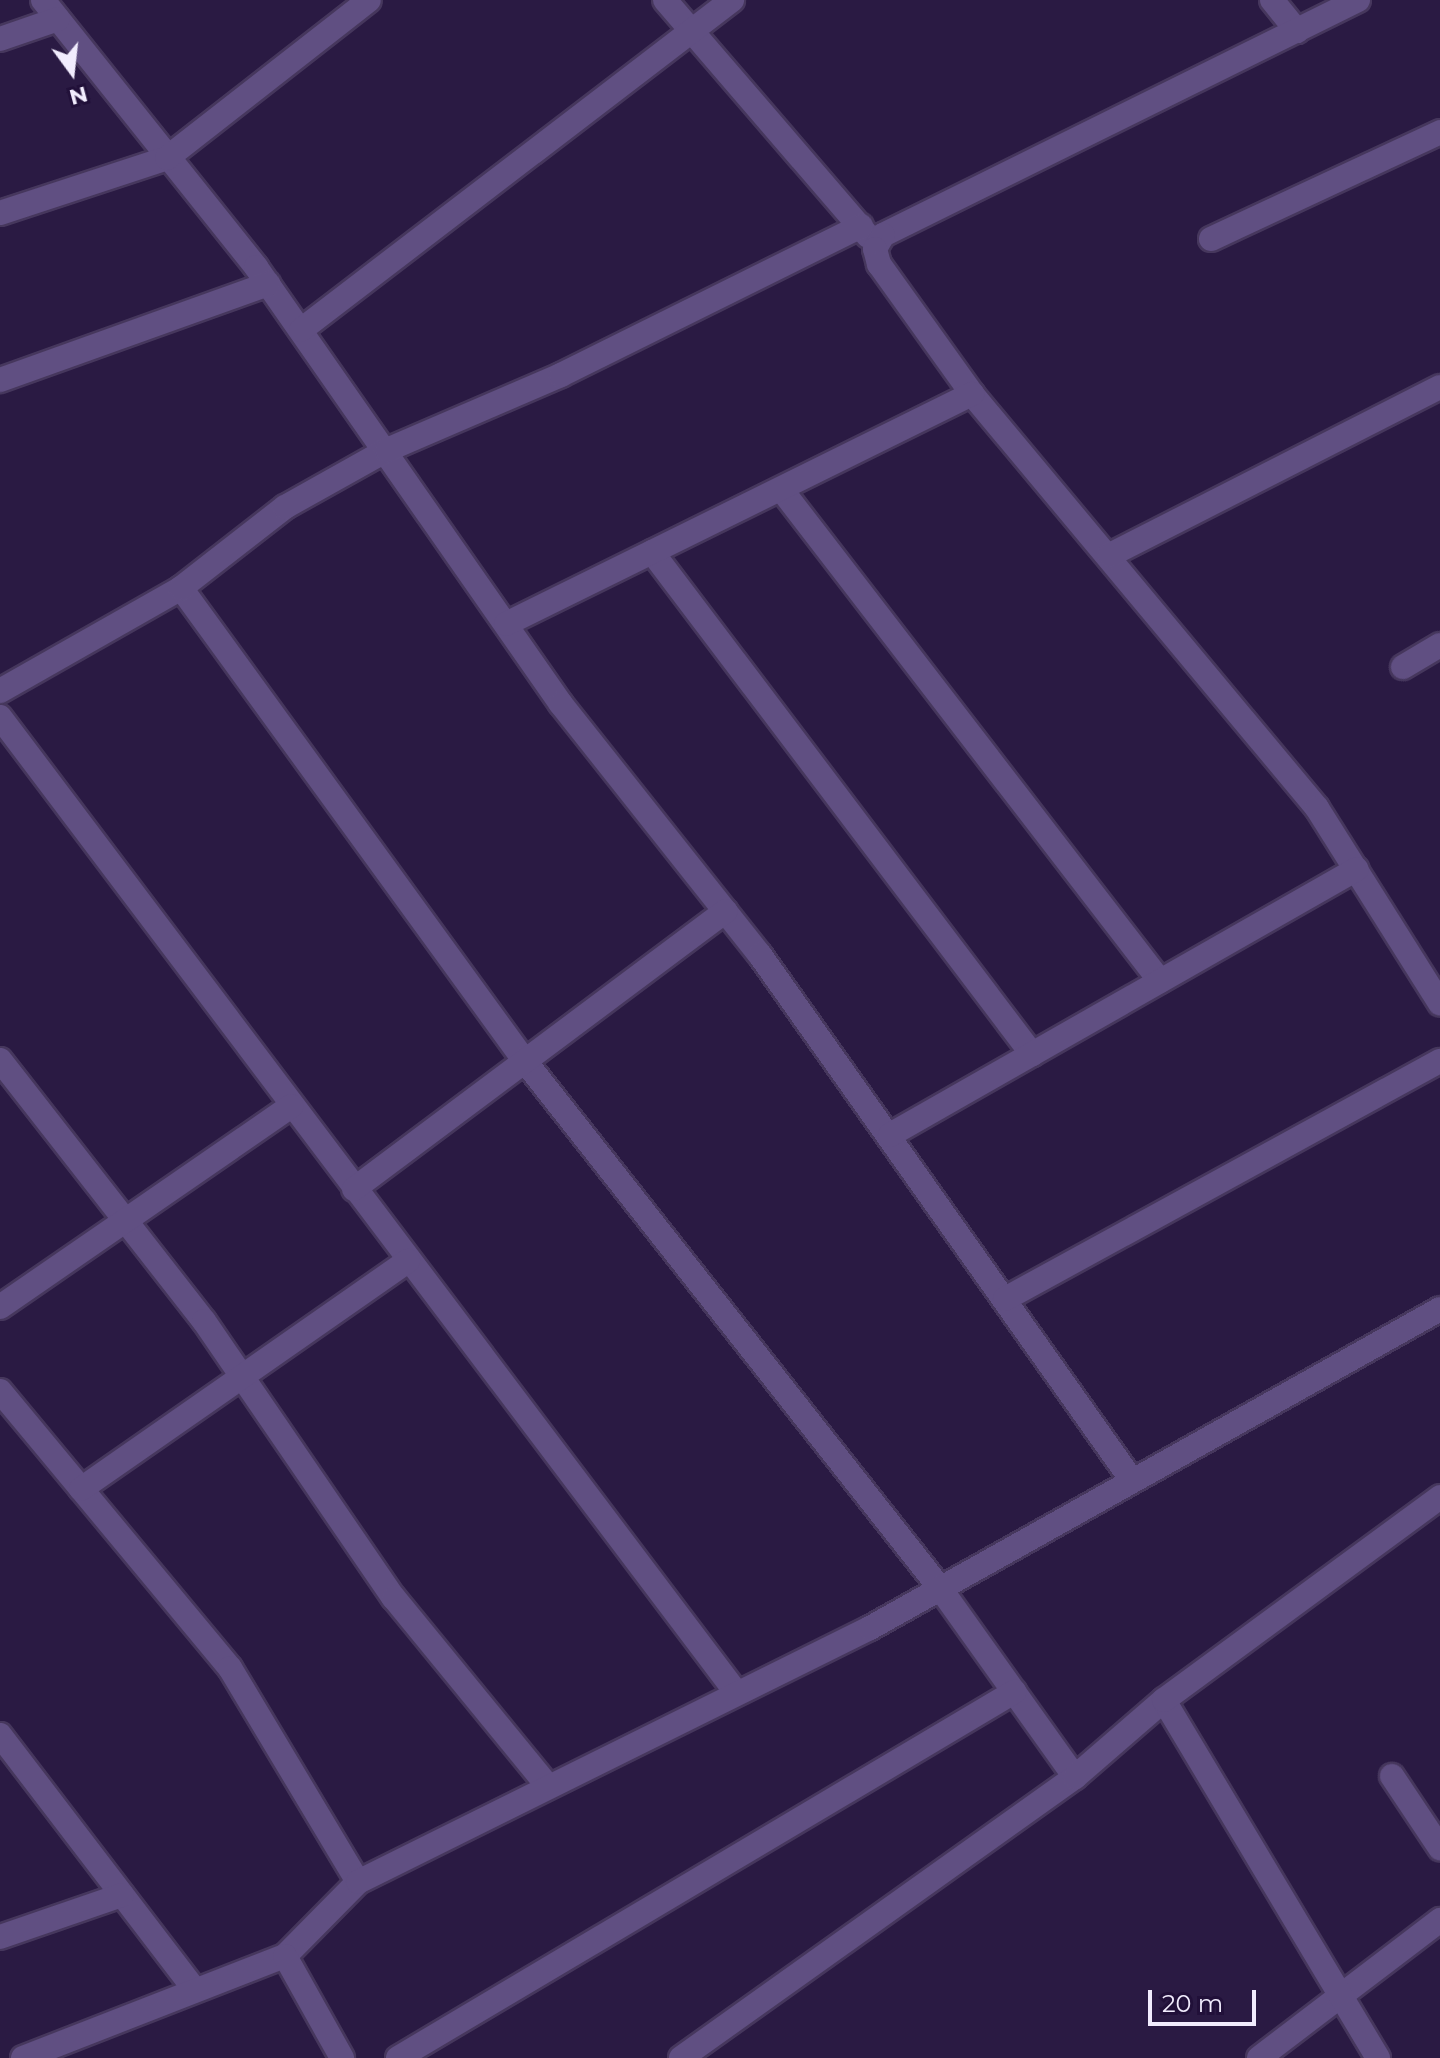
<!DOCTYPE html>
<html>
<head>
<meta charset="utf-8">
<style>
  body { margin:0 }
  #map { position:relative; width:1440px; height:2058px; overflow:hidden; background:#2a1a43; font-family:Montserrat,sans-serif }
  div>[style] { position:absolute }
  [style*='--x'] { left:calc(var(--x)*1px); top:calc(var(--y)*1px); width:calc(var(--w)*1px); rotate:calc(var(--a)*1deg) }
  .roads { filter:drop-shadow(2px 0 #46375d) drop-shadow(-2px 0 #46375d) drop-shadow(0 2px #46375d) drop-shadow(0 -2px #46375d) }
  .minor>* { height:24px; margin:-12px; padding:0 12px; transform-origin:12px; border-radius:12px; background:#604f82 }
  span { translate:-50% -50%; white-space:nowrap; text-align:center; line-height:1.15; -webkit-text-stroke:8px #211039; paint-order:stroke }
  .north { position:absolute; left:32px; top:32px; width:80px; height:80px; -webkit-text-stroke:6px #211039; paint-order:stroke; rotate:165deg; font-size:22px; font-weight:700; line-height:32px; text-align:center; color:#f1ecfd }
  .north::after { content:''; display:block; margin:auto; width:28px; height:36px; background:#f1ecfd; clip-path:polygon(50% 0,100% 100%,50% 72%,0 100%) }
  .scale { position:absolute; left:1148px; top:1990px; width:108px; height:36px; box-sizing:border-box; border:4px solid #f1ecfd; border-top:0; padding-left:10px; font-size:24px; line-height:28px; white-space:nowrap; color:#f1ecfd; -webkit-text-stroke:6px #211039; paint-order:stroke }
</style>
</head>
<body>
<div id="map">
  <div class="roads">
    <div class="minor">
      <div style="--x:43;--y:0;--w:342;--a:51.4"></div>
      <div style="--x:256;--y:267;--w:533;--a:55.09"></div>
      <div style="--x:561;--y:704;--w:320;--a:51.6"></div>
      <div style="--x:760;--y:955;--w:642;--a:54.7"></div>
      <div style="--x:665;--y:0;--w:311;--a:49.3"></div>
      <div style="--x:1272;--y:0;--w:40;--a:51"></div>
      <div style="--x:1358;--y:0;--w:530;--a:153.68"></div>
      <div style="--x:883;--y:235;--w:16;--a:120"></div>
      <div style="--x:875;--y:249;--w:16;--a:75"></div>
      <div style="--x:879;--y:264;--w:160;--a:54.4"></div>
      <div style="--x:972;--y:394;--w:539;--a:50.19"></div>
      <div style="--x:1317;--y:808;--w:231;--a:57.8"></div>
      <div style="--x:0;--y:39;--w:61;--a:-19"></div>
      <div style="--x:0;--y:213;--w:176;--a:-18.2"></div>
      <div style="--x:167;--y:158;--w:256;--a:-38"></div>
      <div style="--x:1211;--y:239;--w:253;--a:-25"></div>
      <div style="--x:301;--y:330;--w:543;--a:-37.44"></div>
      <div style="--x:0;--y:380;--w:285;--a:-19.7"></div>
      <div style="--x:781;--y:489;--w:621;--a:52.39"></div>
      <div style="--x:652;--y:552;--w:630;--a:52.88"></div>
      <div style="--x:1110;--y:555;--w:370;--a:-27"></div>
      <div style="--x:181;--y:588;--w:583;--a:53.99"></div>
      <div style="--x:524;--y:1060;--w:672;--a:51.77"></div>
      <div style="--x:940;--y:1588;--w:232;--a:54.5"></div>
      <div style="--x:506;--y:624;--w:520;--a:-26.27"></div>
      <div style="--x:1403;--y:667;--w:43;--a:-30.7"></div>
      <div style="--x:0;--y:691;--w:208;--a:-29.6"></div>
      <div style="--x:181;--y:588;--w:132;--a:-37.9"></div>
      <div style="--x:285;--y:507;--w:117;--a:-29.2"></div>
      <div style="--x:387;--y:450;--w:189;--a:-23.3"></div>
      <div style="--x:561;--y:375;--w:335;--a:-26.4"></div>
      <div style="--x:0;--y:717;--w:1220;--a:52.96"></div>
      <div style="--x:0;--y:1060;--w:331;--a:52"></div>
      <div style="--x:204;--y:1321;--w:336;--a:55.6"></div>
      <div style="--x:394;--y:1598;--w:242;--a:50.7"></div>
      <div style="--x:890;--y:1135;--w:537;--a:-29.67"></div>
      <div style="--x:354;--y:1189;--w:464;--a:-36.8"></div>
      <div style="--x:1005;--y:1299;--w:496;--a:-28.7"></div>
      <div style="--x:0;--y:1307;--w:354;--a:-34.6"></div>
      <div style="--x:0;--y:1391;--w:360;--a:50.3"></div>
      <div style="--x:230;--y:1668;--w:249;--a:59.1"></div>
      <div style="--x:81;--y:1489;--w:399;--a:-34.9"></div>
      <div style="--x:0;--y:1735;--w:321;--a:52.6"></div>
      <div style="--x:1392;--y:1776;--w:87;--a:56.3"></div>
      <div style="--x:0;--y:1937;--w:129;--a:-19"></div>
      <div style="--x:285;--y:1956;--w:104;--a:-45.4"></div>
      <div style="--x:358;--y:1882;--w:572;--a:-26.39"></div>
      <div style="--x:870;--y:1628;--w:653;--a:-29.23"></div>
      <div style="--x:23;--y:2058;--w:281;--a:-21.3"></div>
      <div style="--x:285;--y:1956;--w:117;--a:60.8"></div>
      <div style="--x:398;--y:2058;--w:717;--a:-30.72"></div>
      <div style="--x:681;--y:2058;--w:484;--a:-35.5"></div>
      <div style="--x:1075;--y:1777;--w:118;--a:-40.9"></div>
      <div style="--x:1259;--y:2058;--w:228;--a:-37.3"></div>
      <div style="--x:1378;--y:2058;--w:417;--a:-120.9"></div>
      <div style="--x:1164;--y:1700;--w:343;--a:-36.3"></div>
    </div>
  </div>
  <div class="north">N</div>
  <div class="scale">20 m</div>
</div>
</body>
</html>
